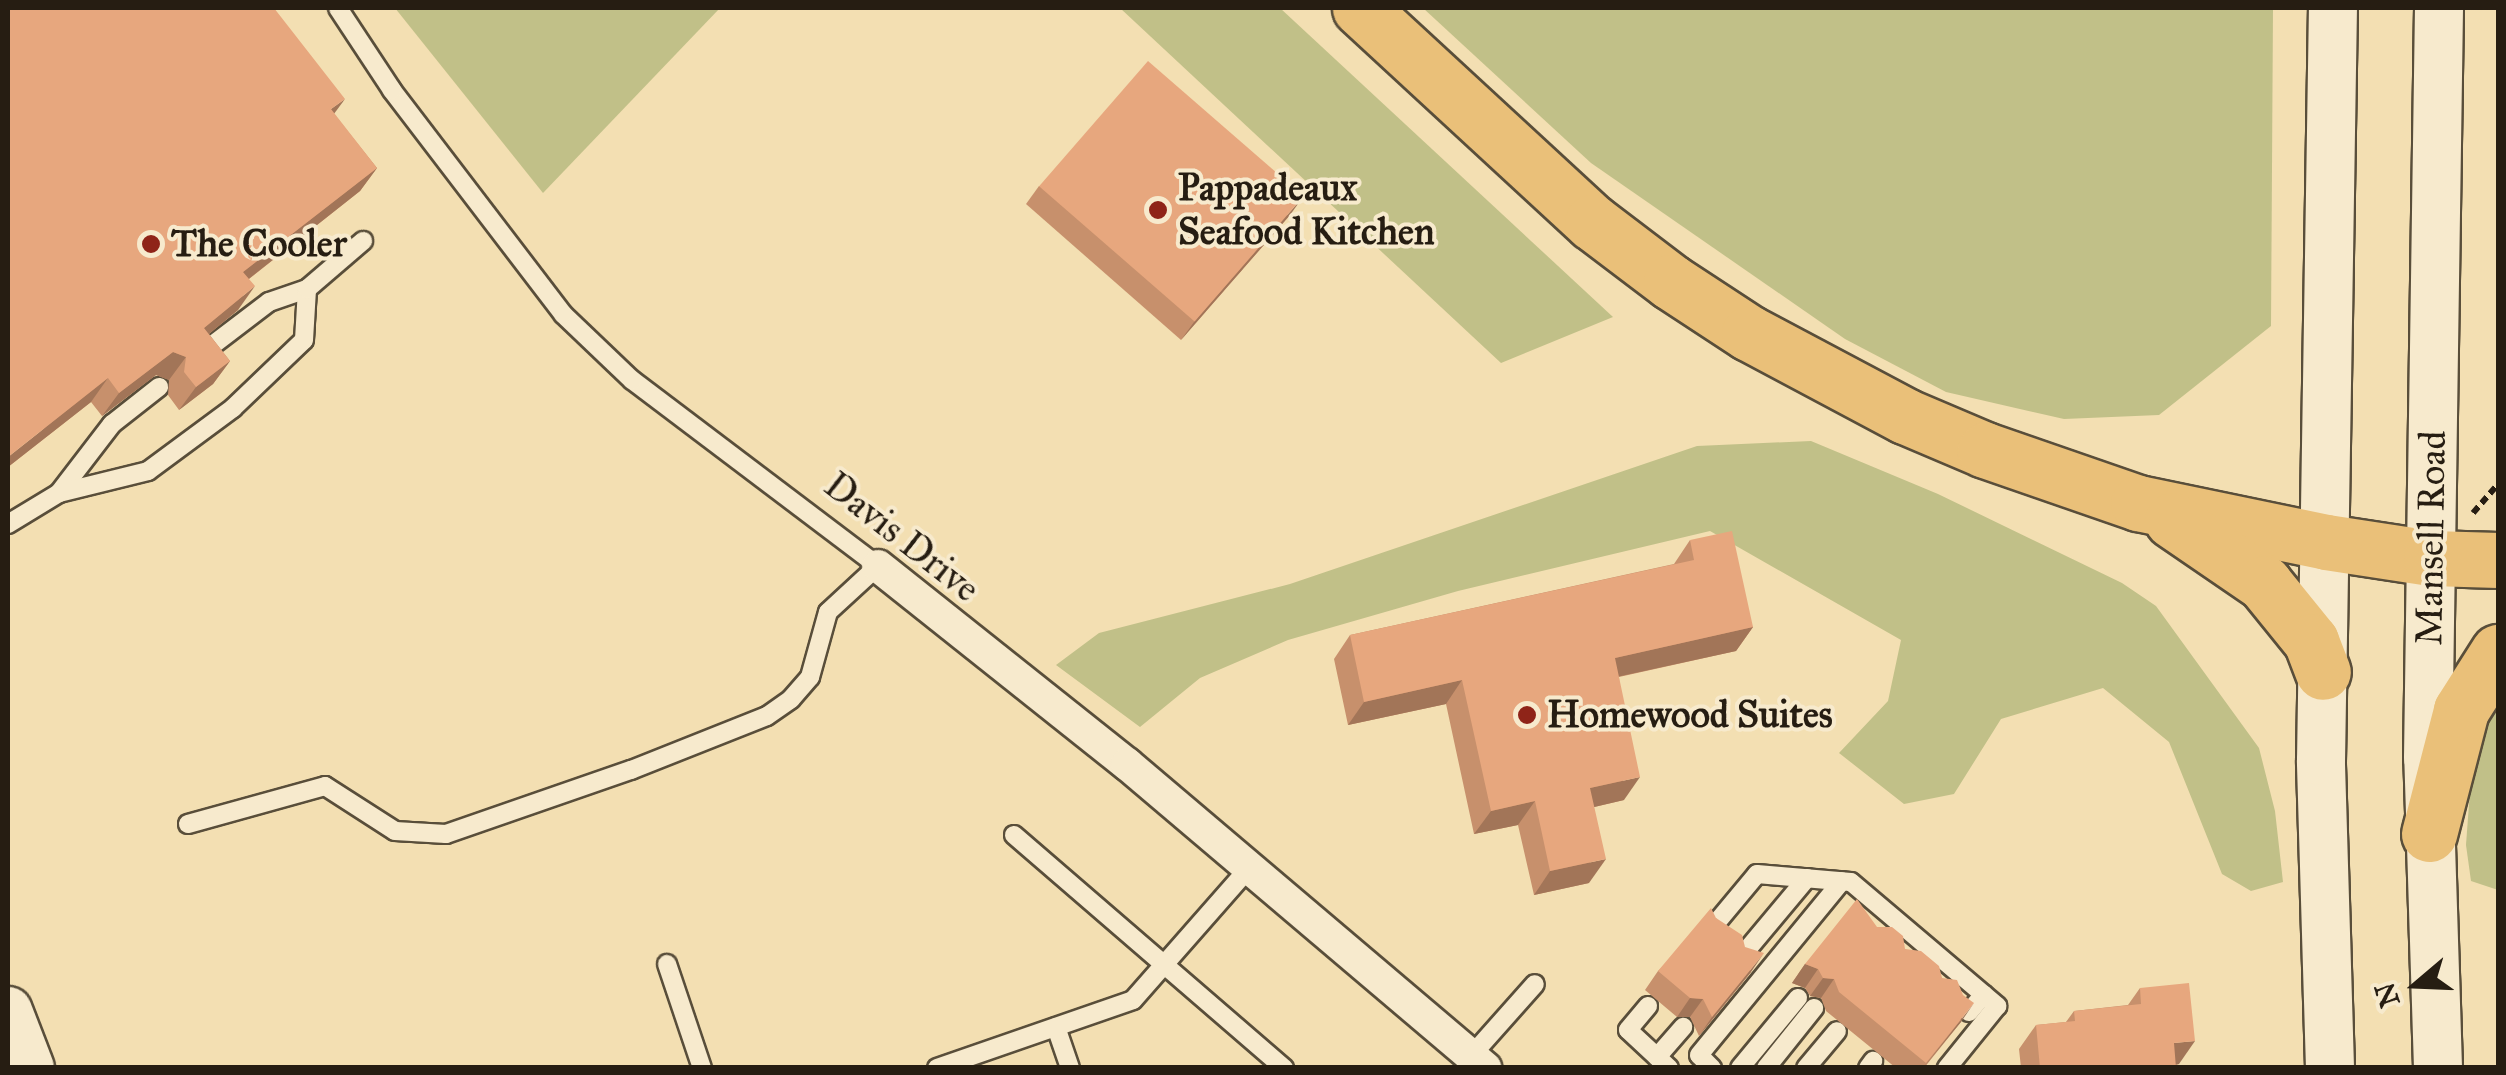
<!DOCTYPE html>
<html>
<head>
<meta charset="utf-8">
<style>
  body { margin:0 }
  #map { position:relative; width:2506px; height:1075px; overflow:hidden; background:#f3dfb2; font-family:"IM FELL Great Primer",serif }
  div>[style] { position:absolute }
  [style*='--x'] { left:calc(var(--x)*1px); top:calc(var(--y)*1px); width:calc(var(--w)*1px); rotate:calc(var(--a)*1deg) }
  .green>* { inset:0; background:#c1c088 }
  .path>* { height:6px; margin-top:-3px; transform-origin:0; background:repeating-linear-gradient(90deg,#261d12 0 8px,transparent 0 13px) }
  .roads { filter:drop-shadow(2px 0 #594e3a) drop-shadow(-2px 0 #594e3a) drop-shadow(0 2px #594e3a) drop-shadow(0 -2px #594e3a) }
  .service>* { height:18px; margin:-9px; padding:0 9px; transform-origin:9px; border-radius:9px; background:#f7eacd }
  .minor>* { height:32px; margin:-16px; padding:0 16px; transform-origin:16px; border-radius:16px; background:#f7eacd }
  .secondary>* { height:48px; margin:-24px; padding:0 24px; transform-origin:24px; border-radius:24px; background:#f7eacd }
  .motorway>* { height:55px; margin:-27.5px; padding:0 27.5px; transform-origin:27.5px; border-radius:27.5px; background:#eac079 }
  .wall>* { inset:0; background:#c7906c }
  .shaded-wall>* { inset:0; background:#a27558 }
  .building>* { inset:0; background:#e7a77e; transform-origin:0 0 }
  .dots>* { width:28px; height:28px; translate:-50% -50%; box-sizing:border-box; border:5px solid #f7eacd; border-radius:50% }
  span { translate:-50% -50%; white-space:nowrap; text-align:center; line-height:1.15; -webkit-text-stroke:8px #f7eacd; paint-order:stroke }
  .poi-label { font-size:38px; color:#261d12; font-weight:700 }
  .left { translate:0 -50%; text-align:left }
  .street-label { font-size:38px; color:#261d12 }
  .frame { position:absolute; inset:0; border:10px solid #261d12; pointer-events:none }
  .north { position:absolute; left:2366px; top:935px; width:100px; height:100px; -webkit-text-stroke:8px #f7eacd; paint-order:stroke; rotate:251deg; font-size:28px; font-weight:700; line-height:40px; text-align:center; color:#261d12 }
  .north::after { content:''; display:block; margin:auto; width:35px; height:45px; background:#261d12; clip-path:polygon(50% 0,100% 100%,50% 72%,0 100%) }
</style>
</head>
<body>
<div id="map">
  <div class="green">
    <div style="clip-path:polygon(395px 8px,720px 8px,543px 193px)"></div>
    <div style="clip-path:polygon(1120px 8px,1280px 8px,1613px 317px,1501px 363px)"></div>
    <div style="clip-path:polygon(1423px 8px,2273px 8px,2271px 326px,2159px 415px,2064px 419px,1946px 392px,1845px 339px,1591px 163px)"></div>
    <div style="clip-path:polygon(1811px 441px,1938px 494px,2122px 583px,2156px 606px,2259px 748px,2275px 811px,2283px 882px,2251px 891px,2222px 874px,2169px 742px,2103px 688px,2001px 719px,1954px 794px,1904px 804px,1839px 753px,1888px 701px,1901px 640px,1710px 531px,1458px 591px,1288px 640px,1200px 678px,1140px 727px,1056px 665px,1099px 633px,1290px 584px,1697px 446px)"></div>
    <div style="clip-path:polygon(2498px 705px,2498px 890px,2471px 881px,2466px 845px,2474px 737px)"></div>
  </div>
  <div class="path">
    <div style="--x:2473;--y:513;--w:38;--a:-49"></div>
  </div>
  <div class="roads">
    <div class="service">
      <div style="--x:206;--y:350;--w:79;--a:-37.3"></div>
      <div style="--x:269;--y:302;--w:40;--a:-18.9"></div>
      <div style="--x:59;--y:493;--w:87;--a:-52.5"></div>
      <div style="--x:112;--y:424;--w:60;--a:-38.2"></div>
      <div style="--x:8;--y:524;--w:60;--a:-31.3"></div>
      <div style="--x:59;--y:493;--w:92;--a:-13.9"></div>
      <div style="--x:148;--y:471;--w:106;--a:-36.5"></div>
      <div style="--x:233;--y:408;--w:98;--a:-43.8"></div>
      <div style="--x:304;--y:340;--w:51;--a:-86.6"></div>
      <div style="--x:307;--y:289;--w:74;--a:-40.6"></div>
      <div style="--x:188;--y:824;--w:142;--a:-15.5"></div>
      <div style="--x:325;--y:786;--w:83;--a:32.7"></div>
      <div style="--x:395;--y:831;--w:51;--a:3.4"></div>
      <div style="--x:446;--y:834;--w:196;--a:-19.1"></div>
      <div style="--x:631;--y:770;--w:146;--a:-21.7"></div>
      <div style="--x:767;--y:716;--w:29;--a:-35"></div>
      <div style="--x:791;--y:699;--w:29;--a:-49"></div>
      <div style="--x:810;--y:677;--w:67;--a:-74.5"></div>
      <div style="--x:828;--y:612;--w:68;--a:-42.6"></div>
      <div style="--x:878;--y:566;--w:308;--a:-142.9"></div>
      <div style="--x:632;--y:380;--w:95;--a:-136.3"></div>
      <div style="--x:563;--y:314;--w:282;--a:-127.4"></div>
      <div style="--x:392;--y:90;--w:98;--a:-123.4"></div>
      <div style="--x:1014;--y:835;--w:357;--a:40.8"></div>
      <div style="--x:1712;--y:928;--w:70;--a:-50.2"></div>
      <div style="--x:1757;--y:874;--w:94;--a:4.9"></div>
      <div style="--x:1851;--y:882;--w:192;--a:40.3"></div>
      <div style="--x:1997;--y:1006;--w:80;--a:128.9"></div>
      <div style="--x:1741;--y:957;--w:103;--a:-50.1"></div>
      <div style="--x:667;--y:964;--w:110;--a:71.4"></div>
      <div style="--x:1648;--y:1006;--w:31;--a:130"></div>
      <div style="--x:1628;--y:1030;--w:56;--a:42.8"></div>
      <div style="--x:1969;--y:1012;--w:23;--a:-50"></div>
      <div style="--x:1056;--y:1027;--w:43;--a:71.1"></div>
      <div style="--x:1471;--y:1056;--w:96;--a:-48.4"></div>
      <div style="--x:1657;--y:1057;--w:40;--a:-49"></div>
      <div style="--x:937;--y:1068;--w:207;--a:-19.1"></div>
      <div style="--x:1133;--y:1000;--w:176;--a:-48.7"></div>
      <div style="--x:1712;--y:1068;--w:18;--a:-135"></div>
      <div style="--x:1699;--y:1055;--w:225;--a:-50.6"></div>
      <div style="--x:1740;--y:1068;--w:91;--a:-50.4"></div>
      <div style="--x:1766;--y:1068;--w:77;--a:-51.3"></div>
      <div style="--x:1806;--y:1068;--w:48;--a:-50"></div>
      <div style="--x:1868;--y:1068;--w:9;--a:-54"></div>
    </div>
    <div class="minor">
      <div style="--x:878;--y:566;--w:318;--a:38.5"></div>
      <div style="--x:1127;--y:764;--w:470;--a:40.3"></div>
    </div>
    <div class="secondary">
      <div style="--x:8;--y:1011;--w:61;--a:68.9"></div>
      <div style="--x:2330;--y:1068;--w:307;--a:-91.7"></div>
      <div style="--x:2321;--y:761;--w:753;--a:-89.09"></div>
      <div style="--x:2438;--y:1068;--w:310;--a:-91.8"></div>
      <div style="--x:2428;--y:758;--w:750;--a:-89.16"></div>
    </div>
    <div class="motorway">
      <div style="--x:1360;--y:8;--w:316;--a:42.7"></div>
      <div style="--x:1592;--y:222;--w:99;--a:37.2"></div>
      <div style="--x:1671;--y:282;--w:93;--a:33.2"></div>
      <div style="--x:1749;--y:333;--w:177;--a:28"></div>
      <div style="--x:1905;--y:416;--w:87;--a:23"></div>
      <div style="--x:1985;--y:450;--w:162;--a:19.1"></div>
      <div style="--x:2138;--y:503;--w:192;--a:11.7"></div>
      <div style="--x:2326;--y:542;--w:106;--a:8.7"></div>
      <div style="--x:2431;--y:558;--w:67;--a:1.7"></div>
      <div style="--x:2172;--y:520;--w:112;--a:34.4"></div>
      <div style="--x:2264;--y:583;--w:75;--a:51"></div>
      <div style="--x:2311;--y:641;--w:33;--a:69"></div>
      <div style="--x:2429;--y:834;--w:128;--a:-75.5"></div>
      <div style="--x:2461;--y:710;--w:69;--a:-57.5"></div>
    </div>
  </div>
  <div class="wall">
    <div style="clip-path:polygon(334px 114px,377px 168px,360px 191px,249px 279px,238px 310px,209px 334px,230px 361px,213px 384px,179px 410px,168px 395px,169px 380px,156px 375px,102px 416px,91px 402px,8px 467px)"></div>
    <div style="clip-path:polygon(1039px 186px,1290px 215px,1181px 340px,1026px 204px)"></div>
    <div style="clip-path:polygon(1690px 540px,1753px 627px,1736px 651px,1619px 677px,1624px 800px,1594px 807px,1589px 883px,1534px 895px,1518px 825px,1474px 834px,1446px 704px,1348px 725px,1334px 659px,1350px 635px,1674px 564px)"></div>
    <div style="clip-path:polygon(1716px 918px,1751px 972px,1699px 1036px,1690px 1017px,1677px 1017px,1645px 990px,1658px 971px)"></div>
    <div style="clip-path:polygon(1877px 927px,1942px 978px,1961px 1022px,1924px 1068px,1896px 1068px,1826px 1011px,1821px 998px,1810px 996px,1805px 988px,1792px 983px,1805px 964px)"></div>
    <div style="clip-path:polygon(2140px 988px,2179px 1064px,2176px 1065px,2176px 1068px,2021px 1068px,2019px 1049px,2036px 1025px,2066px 1022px,2074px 1011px,2128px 1005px)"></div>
  </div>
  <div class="shaded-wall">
    <div style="clip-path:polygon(345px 99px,328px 122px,331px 109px)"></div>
    <div style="clip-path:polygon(377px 168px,360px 191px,227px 296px,243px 272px)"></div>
    <div style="clip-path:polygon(1303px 197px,1290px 215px,1181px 340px,1194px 322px)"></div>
    <div style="clip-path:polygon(255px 286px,238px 310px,188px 351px,204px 328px)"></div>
    <div style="clip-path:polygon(173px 352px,186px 357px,169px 380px,156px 375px,102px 416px,119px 393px)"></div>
    <div style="clip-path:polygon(230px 361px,213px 384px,179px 410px,196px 387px)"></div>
    <div style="clip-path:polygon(108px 378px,91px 402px,8px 467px,8px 457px)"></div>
    <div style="clip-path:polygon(1753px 627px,1736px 651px,1598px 681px,1615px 658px)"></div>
    <div style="clip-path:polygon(1462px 680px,1446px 704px,1348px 725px,1364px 702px)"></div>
    <div style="clip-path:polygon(1640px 777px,1624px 800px,1573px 812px,1590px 788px)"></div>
    <div style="clip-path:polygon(1535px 801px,1518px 825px,1474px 834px,1491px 811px)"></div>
    <div style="clip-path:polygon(1606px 859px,1589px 883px,1534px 895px,1550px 871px)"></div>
    <div style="clip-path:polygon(1764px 953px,1751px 972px,1699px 1036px,1712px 1017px)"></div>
    <div style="clip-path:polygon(1805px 964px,1818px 969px,1805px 988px,1792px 983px)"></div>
    <div style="clip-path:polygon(1823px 978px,1834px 979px,1821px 998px,1810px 996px)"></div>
    <div style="clip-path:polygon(1690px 998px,1703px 999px,1690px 1017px,1677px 1017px)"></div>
    <div style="clip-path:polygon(1974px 1003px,1961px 1022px,1923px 1068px)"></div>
    <div style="clip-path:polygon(2195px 1041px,2179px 1064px,2157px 1067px,2174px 1043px)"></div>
  </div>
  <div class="building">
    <div style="clip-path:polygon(8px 8px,274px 8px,345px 99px,331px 109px,377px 168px,243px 272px,255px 286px,204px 328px,230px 361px,196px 387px,184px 372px,186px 357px,173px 352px,119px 393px,108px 378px,8px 457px)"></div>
    <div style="left:1148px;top:61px;width:206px;height:166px;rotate:41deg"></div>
    <div style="clip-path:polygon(1732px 531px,1753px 627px,1615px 658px,1640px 777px,1590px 788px,1606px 859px,1550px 871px,1535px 801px,1491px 811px,1462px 680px,1364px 702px,1350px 635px,1694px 560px,1690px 540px)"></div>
    <div style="clip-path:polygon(1857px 899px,1877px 927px,1892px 927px,1903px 936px,1905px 949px,1921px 951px,1939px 966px,1942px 978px,1957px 980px,1963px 995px,1974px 1003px,1926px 1063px,1839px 992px,1834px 979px,1823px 978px,1818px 969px,1805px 964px)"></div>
    <div style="clip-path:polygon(1711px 908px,1716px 918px,1742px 935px,1745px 947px,1764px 953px,1712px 1017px,1703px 999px,1690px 998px,1658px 971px)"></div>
    <div style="clip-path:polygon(2189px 983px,2195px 1041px,2174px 1043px,2176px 1068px,2040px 1068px,2036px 1025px,2075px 1021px,2074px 1011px,2141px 1004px,2140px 988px)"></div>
  </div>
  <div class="dots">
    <div style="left:1158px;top:210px;background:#8f2418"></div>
    <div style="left:151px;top:244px;background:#8f2418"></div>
    <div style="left:1527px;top:715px;background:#8f2418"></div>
  </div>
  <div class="poi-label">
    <span class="left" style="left:1178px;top:210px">Pappadeaux<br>Seafood Kitchen</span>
    <span class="left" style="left:171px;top:244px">The Cooler</span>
    <span class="left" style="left:1547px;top:715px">Homewood Suites</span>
  </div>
  <div class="street-label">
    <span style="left:902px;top:537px;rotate:38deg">Davis Drive</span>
    <span style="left:2431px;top:538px;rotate:-89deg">Mansell Road</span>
  </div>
  <div class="frame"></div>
  <div class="north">N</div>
</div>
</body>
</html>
